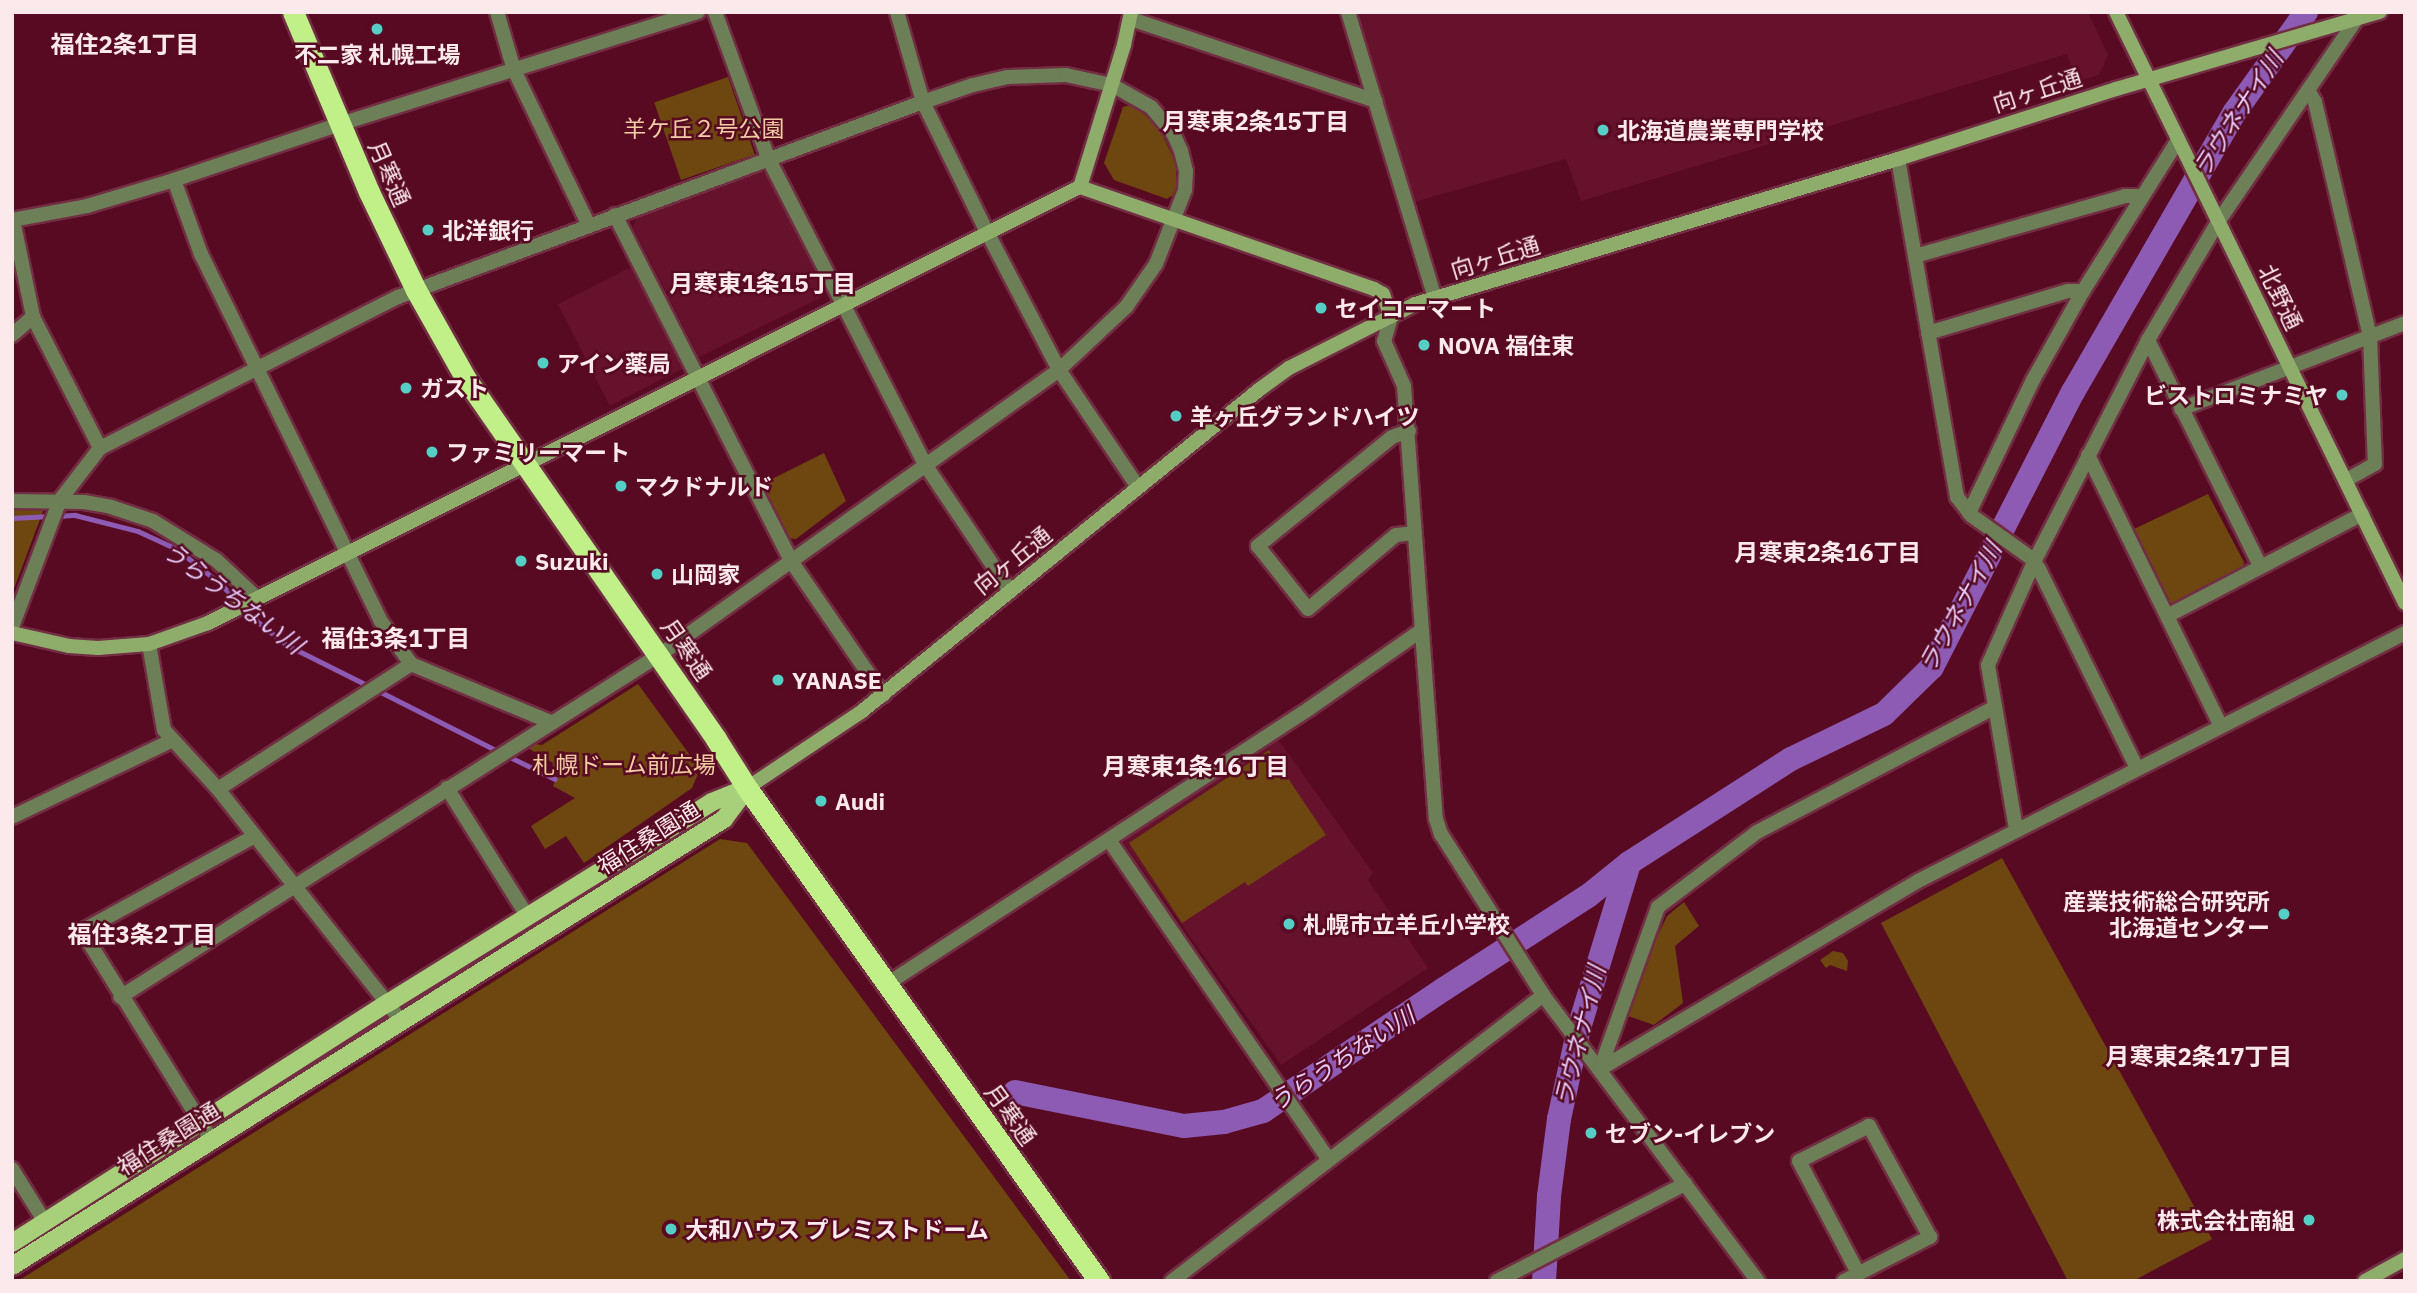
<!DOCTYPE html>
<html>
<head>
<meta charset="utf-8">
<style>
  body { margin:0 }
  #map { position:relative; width:2417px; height:1293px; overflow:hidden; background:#580a23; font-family:"IBM Plex Sans","Noto Sans JP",sans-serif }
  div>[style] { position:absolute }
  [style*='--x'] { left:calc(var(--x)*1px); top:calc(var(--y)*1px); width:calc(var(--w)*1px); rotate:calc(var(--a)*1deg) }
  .built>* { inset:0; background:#67122d; transform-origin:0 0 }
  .green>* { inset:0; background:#6e460f; transform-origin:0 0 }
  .stream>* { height:4.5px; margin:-2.25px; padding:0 2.25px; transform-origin:2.25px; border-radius:2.25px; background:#8e5bb4 }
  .river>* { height:24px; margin:-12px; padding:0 12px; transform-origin:12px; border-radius:12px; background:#8e5bb4 }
  .roads { filter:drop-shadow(2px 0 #722e43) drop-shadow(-2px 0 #722e43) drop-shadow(0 2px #722e43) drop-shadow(0 -2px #722e43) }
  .street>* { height:14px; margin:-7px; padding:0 7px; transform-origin:7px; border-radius:7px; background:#6c7f57 }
  .secondary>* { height:14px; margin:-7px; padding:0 7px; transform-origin:7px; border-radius:7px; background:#8ead6b }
  .primary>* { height:18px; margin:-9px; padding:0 9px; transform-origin:9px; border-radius:9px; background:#a8d07a }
  .highway>* { height:21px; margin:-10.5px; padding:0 10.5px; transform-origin:10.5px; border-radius:10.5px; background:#c0f087 }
  .dots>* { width:19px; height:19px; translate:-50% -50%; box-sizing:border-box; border:4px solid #580a23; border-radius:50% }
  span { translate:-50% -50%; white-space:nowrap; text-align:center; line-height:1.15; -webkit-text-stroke:5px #580a23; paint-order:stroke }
  .poi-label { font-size:23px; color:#fce9eb; font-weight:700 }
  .left { translate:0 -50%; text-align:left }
  .right { translate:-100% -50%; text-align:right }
  .street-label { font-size:23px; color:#fce9eb }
  .park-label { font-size:23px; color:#f2cca3 }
  .neighbourhood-label { font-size:24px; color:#fce9eb; font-weight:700 }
  .water-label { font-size:24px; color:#e4cbfa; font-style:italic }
  .frame { position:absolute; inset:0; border:14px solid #fce9eb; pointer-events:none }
</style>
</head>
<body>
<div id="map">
  <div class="built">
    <div style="clip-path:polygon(1351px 12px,2088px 12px,2108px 55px,2099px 75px,2076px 82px,2067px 54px,1581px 201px,1566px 159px,1414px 202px)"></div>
    <div style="clip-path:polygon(758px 171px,768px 174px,824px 287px,820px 298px,699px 357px,633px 227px,637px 217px)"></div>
    <div style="left:631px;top:267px;width:114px;height:82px;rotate:63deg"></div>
    <div style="clip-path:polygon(1278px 739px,1373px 873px,1368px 880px,1428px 968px,1281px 1065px,1124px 843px,1126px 837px)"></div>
  </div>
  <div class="green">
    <div style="left:728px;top:77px;width:82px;height:78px;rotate:71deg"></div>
    <div style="clip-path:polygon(1133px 104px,1159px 128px,1176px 163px,1176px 193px,1167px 199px,1114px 180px,1104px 163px,1123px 107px)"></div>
    <div style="clip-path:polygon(824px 453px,846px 501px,796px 539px,786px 538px,760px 485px)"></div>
    <div style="clip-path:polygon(2208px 494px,2244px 562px,2243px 568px,2175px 604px,2170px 602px,2134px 529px)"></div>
    <div style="clip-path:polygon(12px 505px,45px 506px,12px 594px)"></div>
    <div style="clip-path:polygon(638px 684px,700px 769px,692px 788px,584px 863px,566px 836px,545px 849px,531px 826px,575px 798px,553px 786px,558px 774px,551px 771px,553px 763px,528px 748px,535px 744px,542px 745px)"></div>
    <div style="clip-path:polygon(1269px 750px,1326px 835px,1248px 886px,1245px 882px,1182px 923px,1129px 843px)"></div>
    <div style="clip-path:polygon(720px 839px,747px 843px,1071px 1281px,18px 1281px)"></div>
    <div style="clip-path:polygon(2002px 858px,2212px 1239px,2133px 1281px,2068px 1281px,1881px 923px)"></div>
    <div style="clip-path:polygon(1684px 902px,1699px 926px,1675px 946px,1683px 1003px,1654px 1025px,1628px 1016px,1646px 960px,1667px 916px)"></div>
    <div style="clip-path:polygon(1833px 951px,1843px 953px,1848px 961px,1847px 971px,1830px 965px,1826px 968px,1820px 960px)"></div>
  </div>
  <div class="stream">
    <div style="--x:59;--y:516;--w:16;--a:-4"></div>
    <div style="--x:75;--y:515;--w:65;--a:14.3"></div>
    <div style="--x:138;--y:531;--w:43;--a:24.8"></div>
    <div style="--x:177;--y:549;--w:56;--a:38.5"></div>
    <div style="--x:221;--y:584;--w:52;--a:45.8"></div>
    <div style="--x:257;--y:621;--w:36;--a:39"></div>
    <div style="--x:285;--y:644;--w:94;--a:26.6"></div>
    <div style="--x:12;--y:518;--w:38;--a:-3"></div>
    <div style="--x:377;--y:690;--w:138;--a:26.8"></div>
    <div style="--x:508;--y:756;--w:52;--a:26.1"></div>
  </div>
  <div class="river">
    <div style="--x:1015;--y:1092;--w:172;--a:11.4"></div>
    <div style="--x:1184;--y:1126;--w:40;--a:-5.7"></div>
    <div style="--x:1224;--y:1122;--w:41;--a:-15.8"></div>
    <div style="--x:1263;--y:1111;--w:218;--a:-34"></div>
    <div style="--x:1444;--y:989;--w:171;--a:-32.9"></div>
    <div style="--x:1588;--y:896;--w:53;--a:-38.8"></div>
    <div style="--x:1629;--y:863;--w:193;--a:-32.7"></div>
    <div style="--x:1791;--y:759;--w:103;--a:-25.8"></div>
    <div style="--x:1884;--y:714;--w:67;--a:-44.4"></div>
    <div style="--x:1932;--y:667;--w:309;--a:-62.9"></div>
    <div style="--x:2073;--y:392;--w:322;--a:-60"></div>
    <div style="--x:2234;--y:113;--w:124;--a:-54.5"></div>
    <div style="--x:1544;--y:1281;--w:85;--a:-86.6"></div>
    <div style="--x:1549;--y:1196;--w:78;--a:-82.6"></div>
    <div style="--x:1559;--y:1119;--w:93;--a:-77.6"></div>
    <div style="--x:1579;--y:1028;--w:172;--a:-73.1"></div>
  </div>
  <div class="roads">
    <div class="street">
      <div style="--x:497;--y:12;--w:60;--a:73.7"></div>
      <div style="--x:514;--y:70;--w:171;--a:64.3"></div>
      <div style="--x:715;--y:12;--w:155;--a:70"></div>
      <div style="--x:768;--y:158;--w:164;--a:62.8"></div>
      <div style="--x:843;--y:304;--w:182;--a:62.9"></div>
      <div style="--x:926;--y:466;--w:151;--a:56.1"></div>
      <div style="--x:897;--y:12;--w:94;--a:73.9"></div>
      <div style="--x:923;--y:102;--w:145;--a:63.8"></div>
      <div style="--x:987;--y:232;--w:156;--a:62.4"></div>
      <div style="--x:1059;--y:370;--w:141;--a:56"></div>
      <div style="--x:1348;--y:12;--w:299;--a:73.1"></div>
      <div style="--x:1131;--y:19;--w:258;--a:18.5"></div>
      <div style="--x:2308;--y:90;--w:14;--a:60"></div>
      <div style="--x:2315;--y:102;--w:240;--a:76.8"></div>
      <div style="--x:2370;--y:336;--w:128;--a:87.8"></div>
      <div style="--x:2375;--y:464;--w:33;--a:151"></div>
      <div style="--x:1898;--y:159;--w:343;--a:80.1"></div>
      <div style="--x:1957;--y:497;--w:24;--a:52"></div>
      <div style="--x:1972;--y:516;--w:72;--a:35.4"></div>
      <div style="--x:2031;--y:558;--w:14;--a:54"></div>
      <div style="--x:2039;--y:569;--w:222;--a:63.8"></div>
      <div style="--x:174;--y:180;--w:79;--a:70"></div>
      <div style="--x:201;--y:254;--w:407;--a:63.9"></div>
      <div style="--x:380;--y:620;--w:54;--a:54.8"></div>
      <div style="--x:411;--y:664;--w:151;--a:22.6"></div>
      <div style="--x:615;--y:215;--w:388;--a:63"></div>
      <div style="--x:791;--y:561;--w:163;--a:55.5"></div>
      <div style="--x:12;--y:220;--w:76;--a:-10.6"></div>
      <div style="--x:87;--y:206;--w:91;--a:-16.6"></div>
      <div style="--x:174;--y:180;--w:175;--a:-18.6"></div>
      <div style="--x:340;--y:124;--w:375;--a:-17.4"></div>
      <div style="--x:13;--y:220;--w:99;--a:78.3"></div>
      <div style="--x:33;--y:317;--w:147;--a:62.9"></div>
      <div style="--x:1915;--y:256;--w:218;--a:-15.9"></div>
      <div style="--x:2125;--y:196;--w:15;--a:0"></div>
      <div style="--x:1391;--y:317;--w:25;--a:106"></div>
      <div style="--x:1384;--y:341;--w:49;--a:66"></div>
      <div style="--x:1404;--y:386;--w:434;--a:85.8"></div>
      <div style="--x:1436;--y:819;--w:16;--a:72"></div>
      <div style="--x:1441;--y:834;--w:191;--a:57.6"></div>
      <div style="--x:1543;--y:995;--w:358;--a:53.1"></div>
      <div style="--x:1928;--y:333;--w:146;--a:-16.7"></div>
      <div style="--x:2068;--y:291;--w:15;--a:0"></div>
      <div style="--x:12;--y:335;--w:28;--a:-41"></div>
      <div style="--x:2148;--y:340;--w:252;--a:63.6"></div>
      <div style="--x:2181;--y:409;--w:240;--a:-21"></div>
      <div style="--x:1409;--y:431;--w:18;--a:161"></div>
      <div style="--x:1392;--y:437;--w:173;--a:140.9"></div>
      <div style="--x:1258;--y:546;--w:80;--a:51.6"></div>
      <div style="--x:1308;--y:609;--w:115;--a:-40.1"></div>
      <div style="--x:1396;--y:535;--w:19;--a:-6"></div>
      <div style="--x:2088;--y:455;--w:302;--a:63.9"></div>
      <div style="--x:12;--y:501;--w:72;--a:0.8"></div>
      <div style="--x:84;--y:502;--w:27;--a:10"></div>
      <div style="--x:111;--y:507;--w:44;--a:18.4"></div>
      <div style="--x:153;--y:521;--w:74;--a:31.8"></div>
      <div style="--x:216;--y:560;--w:54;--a:42.8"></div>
      <div style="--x:1969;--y:513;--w:148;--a:-64.3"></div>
      <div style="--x:2033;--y:380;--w:102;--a:-60.7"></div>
      <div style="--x:2083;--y:291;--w:178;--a:-57.8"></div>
      <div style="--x:2169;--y:615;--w:218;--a:-27.6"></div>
      <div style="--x:12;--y:627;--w:136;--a:-69.3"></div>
      <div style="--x:60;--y:500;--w:66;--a:-52.4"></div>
      <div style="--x:100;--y:448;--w:334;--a:-26.9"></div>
      <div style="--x:398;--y:297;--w:560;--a:-20.38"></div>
      <div style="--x:923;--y:102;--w:53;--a:-18.8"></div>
      <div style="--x:973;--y:85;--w:36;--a:-13"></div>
      <div style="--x:1008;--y:77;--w:58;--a:-2"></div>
      <div style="--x:1066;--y:75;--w:47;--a:12.3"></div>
      <div style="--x:1112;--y:85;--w:45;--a:29.4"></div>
      <div style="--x:1151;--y:107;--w:34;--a:50"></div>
      <div style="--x:1173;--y:133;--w:20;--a:66"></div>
      <div style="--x:1181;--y:151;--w:21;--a:76"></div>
      <div style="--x:1186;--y:171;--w:19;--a:93"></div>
      <div style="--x:1185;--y:190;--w:79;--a:111.4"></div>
      <div style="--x:1156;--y:264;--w:52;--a:124.9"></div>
      <div style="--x:1126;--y:307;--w:92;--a:136.8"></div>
      <div style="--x:1059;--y:370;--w:491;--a:144.5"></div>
      <div style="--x:659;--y:655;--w:638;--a:147.6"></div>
      <div style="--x:149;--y:644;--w:87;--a:80.1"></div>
      <div style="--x:164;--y:730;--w:80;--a:47.5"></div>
      <div style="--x:218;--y:789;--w:295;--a:51.7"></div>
      <div style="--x:447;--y:788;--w:152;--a:57.9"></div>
      <div style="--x:218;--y:789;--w:230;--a:-32.9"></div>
      <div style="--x:12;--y:817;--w:178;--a:-25.6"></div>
      <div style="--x:2016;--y:829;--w:166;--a:-99.7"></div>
      <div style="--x:1988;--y:665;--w:113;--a:-65.9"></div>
      <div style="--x:2034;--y:562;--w:250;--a:-62.8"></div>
      <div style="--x:2148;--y:340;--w:137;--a:-59.3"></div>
      <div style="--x:2218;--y:222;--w:245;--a:-55.7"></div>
      <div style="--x:1109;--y:840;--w:388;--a:55.5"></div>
      <div style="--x:887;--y:984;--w:505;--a:-33.12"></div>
      <div style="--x:1310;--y:708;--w:136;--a:-34.9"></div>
      <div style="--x:1600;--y:1069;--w:369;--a:-30.6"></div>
      <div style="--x:1918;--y:881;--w:547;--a:-26.99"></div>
      <div style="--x:1600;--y:1069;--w:172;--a:-70.3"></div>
      <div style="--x:1658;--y:907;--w:124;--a:-37.1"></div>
      <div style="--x:1757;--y:832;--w:269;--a:-27.7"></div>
      <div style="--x:211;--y:1139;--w:245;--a:-121.8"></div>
      <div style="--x:82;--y:931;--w:197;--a:-28.8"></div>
      <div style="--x:12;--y:1169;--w:62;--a:58.1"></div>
      <div style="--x:1172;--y:1281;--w:468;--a:-37.6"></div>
      <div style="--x:1497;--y:1281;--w:212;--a:-27.3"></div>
      <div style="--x:1844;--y:1281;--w:97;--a:-27.1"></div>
      <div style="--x:1930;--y:1237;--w:127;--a:-118.8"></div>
      <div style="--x:1869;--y:1126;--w:78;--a:153.4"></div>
      <div style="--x:1799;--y:1161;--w:127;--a:62.2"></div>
    </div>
    <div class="secondary">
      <div style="--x:1131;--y:12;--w:34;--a:102"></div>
      <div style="--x:1124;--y:45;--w:149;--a:107.2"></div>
      <div style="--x:1080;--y:187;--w:311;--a:19.1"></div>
      <div style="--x:1374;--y:289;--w:10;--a:29"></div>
      <div style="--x:1383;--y:294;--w:24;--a:71"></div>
      <div style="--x:2116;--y:12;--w:658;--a:63.94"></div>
      <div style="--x:12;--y:633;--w:58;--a:12.8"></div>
      <div style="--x:69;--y:646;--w:29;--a:4"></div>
      <div style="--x:98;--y:648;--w:51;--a:-4.5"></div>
      <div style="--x:149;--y:644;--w:63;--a:-19.6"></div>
      <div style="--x:208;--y:623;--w:975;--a:-26.57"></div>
      <div style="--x:747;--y:788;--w:137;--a:-33.7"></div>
      <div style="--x:861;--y:712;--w:513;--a:-38.99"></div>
      <div style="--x:1260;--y:389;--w:36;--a:-36"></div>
      <div style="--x:1289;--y:368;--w:141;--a:-26.9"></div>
      <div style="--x:1415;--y:304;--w:504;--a:-16.71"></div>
      <div style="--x:1898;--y:159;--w:229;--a:-17.8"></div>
      <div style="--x:2116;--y:89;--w:275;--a:-16.3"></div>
      <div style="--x:2365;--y:1281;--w:46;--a:-28.8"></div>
    </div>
    <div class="primary">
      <div style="--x:12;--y:1243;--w:446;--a:-32.6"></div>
      <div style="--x:388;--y:1003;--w:381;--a:-31.8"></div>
      <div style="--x:712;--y:802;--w:38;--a:-22"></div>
      <div style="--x:12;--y:1266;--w:841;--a:-32.12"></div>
      <div style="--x:724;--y:819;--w:39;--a:-53"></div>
    </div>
    <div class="highway">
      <div style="--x:293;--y:12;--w:195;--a:67.1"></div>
      <div style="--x:369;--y:192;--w:109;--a:64.4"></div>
      <div style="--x:416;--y:290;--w:102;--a:60.7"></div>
      <div style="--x:466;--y:379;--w:438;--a:55.2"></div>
      <div style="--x:716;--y:739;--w:58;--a:57.7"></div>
      <div style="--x:747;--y:788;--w:606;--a:54.47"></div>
    </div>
  </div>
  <div class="dots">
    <div style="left:377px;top:29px;background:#55cec5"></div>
    <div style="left:1603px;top:130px;background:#55cec5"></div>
    <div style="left:428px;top:230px;background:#55cec5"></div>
    <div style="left:1321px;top:308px;background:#55cec5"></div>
    <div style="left:1424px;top:345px;background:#55cec5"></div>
    <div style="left:543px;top:363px;background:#55cec5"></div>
    <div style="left:406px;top:388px;background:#55cec5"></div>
    <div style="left:2342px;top:395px;background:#55cec5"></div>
    <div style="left:1176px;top:416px;background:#55cec5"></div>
    <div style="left:432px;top:452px;background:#55cec5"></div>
    <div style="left:621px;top:486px;background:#55cec5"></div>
    <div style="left:521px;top:561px;background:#55cec5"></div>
    <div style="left:657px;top:574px;background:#55cec5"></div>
    <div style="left:778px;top:680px;background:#55cec5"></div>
    <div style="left:821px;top:801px;background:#55cec5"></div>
    <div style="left:2284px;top:914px;background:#55cec5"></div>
    <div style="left:1289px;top:924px;background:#55cec5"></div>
    <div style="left:1591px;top:1133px;background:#55cec5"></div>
    <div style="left:2309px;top:1220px;background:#55cec5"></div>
    <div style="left:671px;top:1229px;background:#55cec5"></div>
  </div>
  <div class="poi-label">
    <span style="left:377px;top:54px">不二家 札幌工場</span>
    <span class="left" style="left:1617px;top:130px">北海道農業専門学校</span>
    <span class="left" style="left:442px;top:230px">北洋銀行</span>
    <span class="left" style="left:1335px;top:308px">セイコーマート</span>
    <span class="left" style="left:1438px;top:345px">NOVA 福住東</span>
    <span class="left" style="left:557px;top:363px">アイン薬局</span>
    <span class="left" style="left:420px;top:388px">ガスト</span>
    <span class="right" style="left:2328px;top:395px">ビストロミナミヤ</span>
    <span class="left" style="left:1190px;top:416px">羊ヶ丘グランドハイツ</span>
    <span class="left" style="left:446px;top:452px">ファミリーマート</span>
    <span class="left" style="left:635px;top:486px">マクドナルド</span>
    <span class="left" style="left:535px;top:561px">Suzuki</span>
    <span class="left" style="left:671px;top:574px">山岡家</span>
    <span class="left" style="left:792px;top:680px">YANASE</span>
    <span class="left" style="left:835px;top:801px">Audi</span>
    <span class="right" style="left:2270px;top:914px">産業技術総合研究所<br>北海道センター</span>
    <span class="left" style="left:1303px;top:924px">札幌市立羊丘小学校</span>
    <span class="left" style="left:1605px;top:1133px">セブン-イレブン</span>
    <span class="right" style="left:2295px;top:1220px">株式会社南組</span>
    <span class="left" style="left:685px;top:1229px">大和ハウス プレミストドーム</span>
  </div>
  <div class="street-label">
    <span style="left:2037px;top:90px;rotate:-18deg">向ヶ丘通</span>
    <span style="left:390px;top:173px;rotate:66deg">月寒通</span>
    <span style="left:1495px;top:257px;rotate:-17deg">向ヶ丘通</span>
    <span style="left:2281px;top:297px;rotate:64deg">北野通</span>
    <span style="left:1012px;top:560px;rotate:-39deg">向ヶ丘通</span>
    <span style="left:687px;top:649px;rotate:55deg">月寒通</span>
    <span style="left:648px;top:837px;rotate:-32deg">福住桑園通</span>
    <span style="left:1011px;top:1114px;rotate:54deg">月寒通</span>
    <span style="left:168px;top:1138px;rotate:-32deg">福住桑園通</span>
  </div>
  <div class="park-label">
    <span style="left:704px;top:128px">羊ケ丘２号公園</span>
    <span style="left:624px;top:764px">札幌ドーム前広場</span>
  </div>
  <div class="neighbourhood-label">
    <span style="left:125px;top:45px">福住2条1丁目</span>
    <span style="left:1256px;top:122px">月寒東2条15丁目</span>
    <span style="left:763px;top:284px">月寒東1条15丁目</span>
    <span style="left:1828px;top:553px">月寒東2条16丁目</span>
    <span style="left:396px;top:639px">福住3条1丁目</span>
    <span style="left:1196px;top:767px">月寒東1条16丁目</span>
    <span style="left:142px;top:935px">福住3条2丁目</span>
    <span style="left:2199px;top:1057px">月寒東2条17丁目</span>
  </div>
  <div class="water-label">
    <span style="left:2238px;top:114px;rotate:-57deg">ラウネナイ川</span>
    <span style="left:233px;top:598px;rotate:37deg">うらうちない川</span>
    <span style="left:1960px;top:607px;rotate:-61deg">ラウネナイ川</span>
    <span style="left:1580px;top:1036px;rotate:-76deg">ラウネナイ川</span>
    <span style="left:1342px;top:1059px;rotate:-33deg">うらうちない川</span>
  </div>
  <div class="frame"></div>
</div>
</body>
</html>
